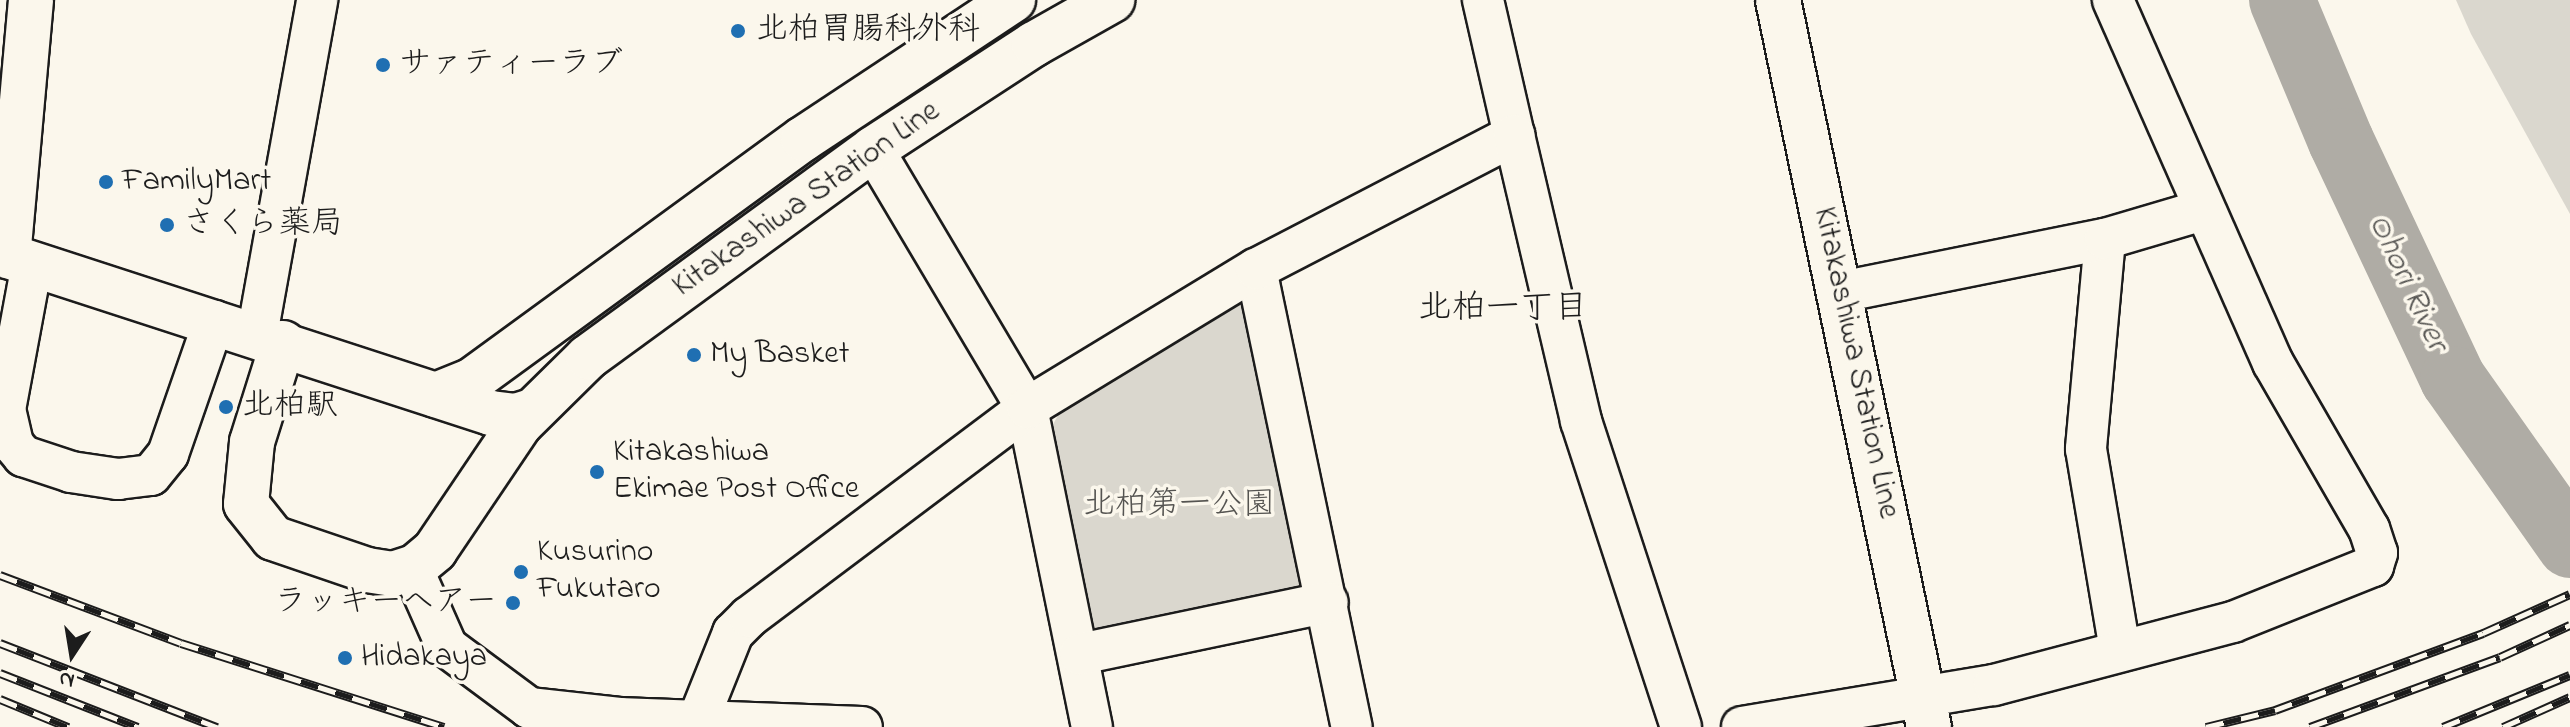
<!DOCTYPE html>
<html>
<head>
<meta charset="utf-8">
<style>
  body { margin:0 }
  #map { position:relative; width:2570px; height:727px; overflow:hidden; background:#fbf7ec; font-family:"Indie Flower","Klee One",sans-serif }
  div>[style] { position:absolute }
  [style*='--x'] { left:calc(var(--x)*1px); top:calc(var(--y)*1px); width:calc(var(--w)*1px); rotate:calc(var(--a)*1deg) }
  .green>* { inset:0; background:#dad7ce }
  .river>* { height:66px; margin:-33px; padding:0 33px; transform-origin:33px; border-radius:33px; background:#afaca5 }
  .roads { filter:drop-shadow(2px 0 #1c1c1c) drop-shadow(-2px 0 #1c1c1c) drop-shadow(0 2px #1c1c1c) drop-shadow(0 -2px #1c1c1c) }
  .minor>* { height:40px; margin:-20px; padding:0 20px; transform-origin:20px; border-radius:20px; background:#fbf7ec }
  .tertiary>* { height:44px; margin:-22px; padding:0 22px; transform-origin:22px; border-radius:22px; background:#fbf7ec }
  .secondary>* { height:44px; margin:-22px; padding:0 22px; transform-origin:22px; border-radius:22px; background:#fbf7ec }
  .rail>* { height:9px; margin-top:-4.5px; transform-origin:0; background:repeating-linear-gradient(90deg,#fbf7ec 0 18px,#1c1c1c 0 36px); box-sizing:border-box; border-block:2px solid #1c1c1c }
  .dots>* { width:22px; height:22px; translate:-50% -50%; box-sizing:border-box; border:4px solid #fbf7ec; border-radius:50% }
  span { translate:-50% -50%; white-space:nowrap; text-align:center; line-height:1.15; -webkit-text-stroke:7px #fbf7ec; paint-order:stroke }
  .poi-label { font-size:32px; color:#1c1c1c }
  .left { translate:0 -50%; text-align:left }
  .right { translate:-100% -50%; text-align:right }
  .street-label { font-size:32px; color:#1c1c1c }
  .park-label { font-size:32px; color:#555451 }
  .water-label { font-size:34px; color:#575653; font-style:italic }
  .neighbourhood-label { font-size:34px; color:#1c1c1c }
  .north { position:absolute; left:32px; top:615px; width:80px; height:80px; -webkit-text-stroke:6px #fbf7ec; paint-order:stroke; rotate:192deg; font-size:22px; font-weight:700; line-height:32px; text-align:center; color:#1c1c1c }
  .north::after { content:''; display:block; margin:auto; width:28px; height:36px; background:#1c1c1c; clip-path:polygon(50% 0,100% 100%,50% 72%,0 100%) }
</style>
</head>
<body>
<div id="map">
  <div class="green">
    <div style="clip-path:polygon(2456px 0,2570px 0,2570px 214px,2471px 34px)"></div>
    <div style="clip-path:polygon(1234px 300px,1248px 306px,1305px 586px,1294px 599px,1106px 638px,1093px 627px,1052px 426px,1060px 412px)"></div>
  </div>
  <div class="river">
    <div style="--x:2282;--y:0;--w:153;--a:67.3"></div>
    <div style="--x:2341;--y:141;--w:263;--a:64.8"></div>
    <div style="--x:2453;--y:379;--w:203;--a:54.8"></div>
  </div>
  <div class="roads">
    <div class="minor">
      <div style="--x:1483;--y:0;--w:139;--a:77.1"></div>
      <div style="--x:873;--y:149;--w:301;--a:59.3"></div>
      <div style="--x:1027;--y:408;--w:326;--a:78.5"></div>
      <div style="--x:2105;--y:239;--w:211;--a:95.2"></div>
      <div style="--x:2086;--y:449;--w:204;--a:80.4"></div>
      <div style="--x:32;--y:264;--w:147;--a:100.5"></div>
      <div style="--x:5;--y:409;--w:36;--a:77"></div>
      <div style="--x:13;--y:444;--w:16;--a:50"></div>
      <div style="--x:23;--y:456;--w:51;--a:18.4"></div>
      <div style="--x:71;--y:472;--w:48;--a:8.5"></div>
      <div style="--x:118;--y:479;--w:33;--a:-7"></div>
      <div style="--x:151;--y:475;--w:27;--a:-51"></div>
      <div style="--x:168;--y:454;--w:141;--a:-70.9"></div>
      <div style="--x:1256;--y:269;--w:468;--a:78.2"></div>
      <div style="--x:1841;--y:292;--w:269;--a:-11.4"></div>
      <div style="--x:2105;--y:239;--w:102;--a:-16.5"></div>
      <div style="--x:257;--y:335;--w:340;--a:-79.8"></div>
      <div style="--x:412;--y:568;--w:86;--a:66.1"></div>
      <div style="--x:447;--y:647;--w:102;--a:36.6"></div>
      <div style="--x:529;--y:708;--w:91;--a:6.3"></div>
      <div style="--x:619;--y:718;--w:243;--a:2.1"></div>
      <div style="--x:1080;--y:654;--w:253;--a:-11.8"></div>
      <div style="--x:699;--y:718;--w:92;--a:-68.2"></div>
      <div style="--x:733;--y:633;--w:23;--a:-45"></div>
      <div style="--x:749;--y:617;--w:348;--a:-36.9"></div>
      <div style="--x:1027;--y:408;--w:268;--a:-31.3"></div>
      <div style="--x:1256;--y:269;--w:291;--a:-27.4"></div>
      <div style="--x:1514;--y:135;--w:294;--a:76.8"></div>
      <div style="--x:1581;--y:421;--w:322;--a:71.9"></div>
      <div style="--x:1742;--y:727;--w:255;--a:-9.5"></div>
      <div style="--x:1994;--y:685;--w:247;--a:-14.8"></div>
      <div style="--x:2233;--y:622;--w:151;--a:-21.8"></div>
      <div style="--x:2373;--y:566;--w:14;--a:-73"></div>
      <div style="--x:2377;--y:553;--w:25;--a:-108"></div>
      <div style="--x:2369;--y:529;--w:192;--a:-120"></div>
      <div style="--x:2273;--y:363;--w:397;--a:-113.8"></div>
    </div>
    <div class="tertiary">
      <div style="--x:31;--y:0;--w:257;--a:95.1"></div>
      <div style="--x:8;--y:256;--w:508;--a:18.01"></div>
      <div style="--x:491;--y:413;--w:25;--a:7"></div>
      <div style="--x:516;--y:416;--w:16;--a:-18"></div>
      <div style="--x:283;--y:343;--w:104;--a:107.4"></div>
      <div style="--x:252;--y:442;--w:62;--a:95.5"></div>
      <div style="--x:246;--y:504;--w:43;--a:51.5"></div>
      <div style="--x:273;--y:538;--w:99;--a:18.8"></div>
      <div style="--x:367;--y:570;--w:26;--a:9"></div>
      <div style="--x:393;--y:574;--w:23;--a:-18"></div>
      <div style="--x:415;--y:567;--w:26;--a:-40"></div>
      <div style="--x:435;--y:550;--w:152;--a:-56"></div>
    </div>
    <div class="secondary">
      <div style="--x:1778;--y:0;--w:743;--a:78.27"></div>
      <div style="--x:436;--y:395;--w:38;--a:-22"></div>
      <div style="--x:471;--y:381;--w:411;--a:-36.1"></div>
      <div style="--x:803;--y:139;--w:252;--a:-33.5"></div>
      <div style="--x:520;--y:424;--w:95;--a:-44.6"></div>
      <div style="--x:588;--y:357;--w:353;--a:-36.1"></div>
      <div style="--x:873;--y:149;--w:192;--a:-33.1"></div>
      <div style="--x:1034;--y:44;--w:90;--a:-29.4"></div>
    </div>
  </div>
  <div class="rail">
    <div style="--x:0;--y:575;--w:193;--a:20.6"></div>
    <div style="--x:181;--y:643;--w:276;--a:17.7"></div>
    <div style="--x:0;--y:643;--w:233;--a:21.2"></div>
    <div style="--x:0;--y:673;--w:148;--a:21.4"></div>
    <div style="--x:0;--y:699;--w:74;--a:22.4"></div>
    <div style="--x:2206;--y:727;--w:71;--a:-13.8"></div>
    <div style="--x:2275;--y:710;--w:222;--a:-20.3"></div>
    <div style="--x:2483;--y:633;--w:95;--a:-24.1"></div>
    <div style="--x:2310;--y:727;--w:202;--a:-20.2"></div>
    <div style="--x:2500;--y:657;--w:77;--a:-24.6"></div>
    <div style="--x:2443;--y:727;--w:137;--a:-22.3"></div>
    <div style="--x:2503;--y:727;--w:73;--a:-24.1"></div>
  </div>
  <div class="dots">
    <div style="left:738px;top:31px;background:#1f6fb2"></div>
    <div style="left:383px;top:65px;background:#1f6fb2"></div>
    <div style="left:106px;top:182px;background:#1f6fb2"></div>
    <div style="left:167px;top:225px;background:#1f6fb2"></div>
    <div style="left:694px;top:355px;background:#1f6fb2"></div>
    <div style="left:226px;top:407px;background:#1f6fb2"></div>
    <div style="left:597px;top:472px;background:#1f6fb2"></div>
    <div style="left:521px;top:572px;background:#1f6fb2"></div>
    <div style="left:513px;top:603px;background:#1f6fb2"></div>
    <div style="left:345px;top:658px;background:#1f6fb2"></div>
  </div>
  <div class="poi-label">
    <span class="left" style="left:756px;top:31px">北柏胃腸科外科</span>
    <span class="left" style="left:399px;top:65px">サァティーラブ</span>
    <span class="left" style="left:122px;top:182px">FamilyMart</span>
    <span class="left" style="left:183px;top:225px">さくら薬局</span>
    <span class="left" style="left:710px;top:355px">My Basket</span>
    <span class="left" style="left:242px;top:407px">北柏駅</span>
    <span class="left" style="left:613px;top:472px">Kitakashiwa<br>Ekimae Post Office</span>
    <span class="left" style="left:537px;top:572px">Kusurino<br>Fukutaro</span>
    <span class="right" style="left:497px;top:603px">ラッキーヘアー</span>
    <span class="left" style="left:361px;top:658px">Hidakaya</span>
  </div>
  <div class="street-label">
    <span style="left:807px;top:200px;rotate:-35deg">Kitakashiwa Station Line</span>
    <span style="left:1855px;top:363px;rotate:78deg">Kitakashiwa Station Line</span>
  </div>
  <div class="park-label">
    <span style="left:1179px;top:506px">北柏第一公園</span>
  </div>
  <div class="water-label">
    <span style="left:2407px;top:283px;rotate:65deg">Ohori River</span>
  </div>
  <div class="neighbourhood-label">
    <span style="left:1503px;top:310px">北柏一丁目</span>
  </div>
  <div class="north">N</div>
</div>
</body>
</html>
